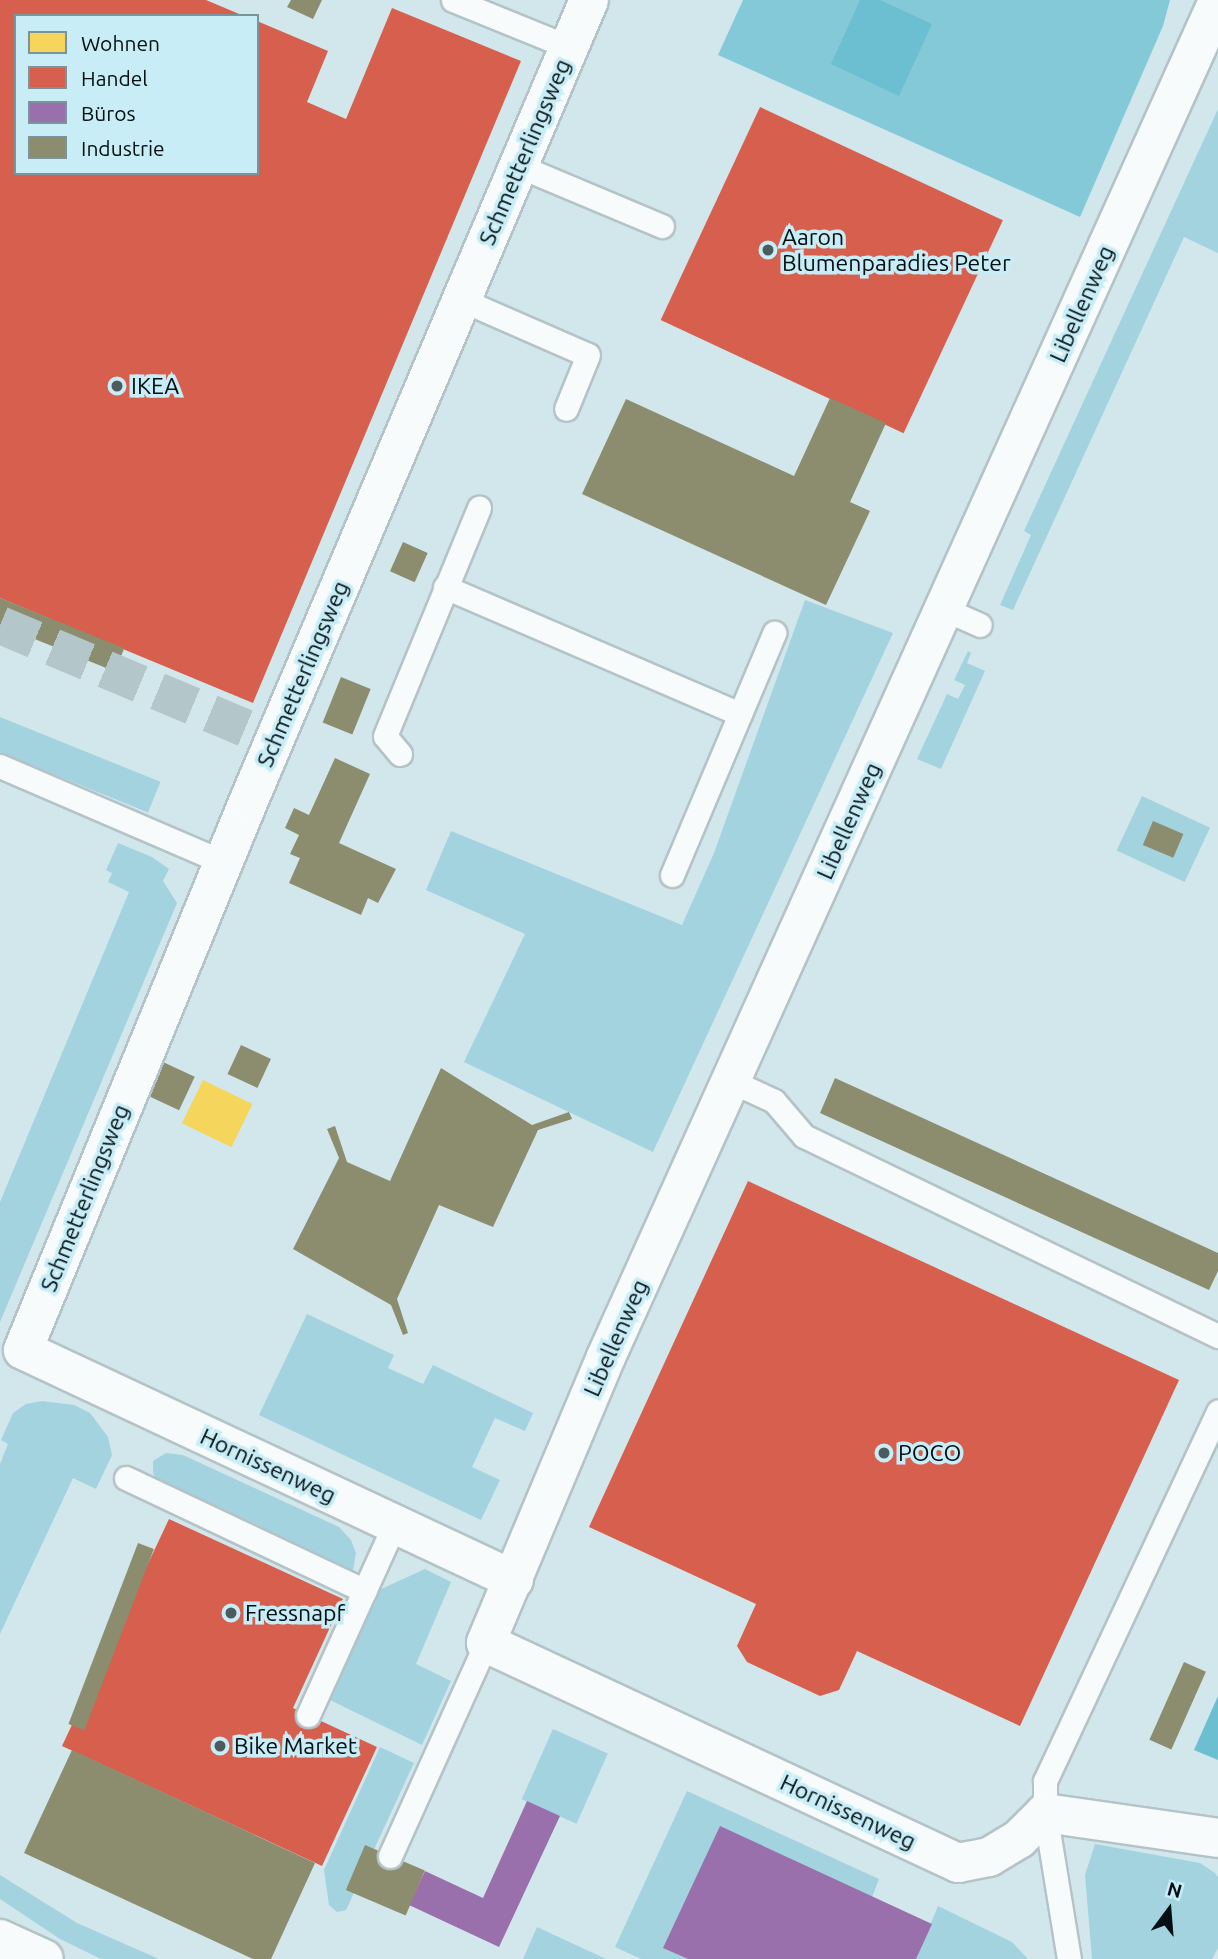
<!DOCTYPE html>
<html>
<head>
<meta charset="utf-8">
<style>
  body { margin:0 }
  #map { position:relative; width:1218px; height:1959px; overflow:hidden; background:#d2e7ec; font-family:Ubuntu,sans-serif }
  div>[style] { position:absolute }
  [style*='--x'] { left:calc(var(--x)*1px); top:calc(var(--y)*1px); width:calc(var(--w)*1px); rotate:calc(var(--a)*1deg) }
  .green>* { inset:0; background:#a2d3df; transform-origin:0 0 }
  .forest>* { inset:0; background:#84c9d8 }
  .water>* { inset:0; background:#6cbed1 }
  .homes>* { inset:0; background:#f6d55c; transform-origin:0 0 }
  .shops>* { inset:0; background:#d6604d; transform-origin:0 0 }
  .offices>* { inset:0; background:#9970ab }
  .industry>* { inset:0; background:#8c8c6e; transform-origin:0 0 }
  .street-tunnel>* { height:38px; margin-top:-19px; transform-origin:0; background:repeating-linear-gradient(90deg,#b3c7cb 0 38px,transparent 0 57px) }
  .roads { filter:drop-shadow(2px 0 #b4c3c7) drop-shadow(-2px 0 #b4c3c7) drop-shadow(0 2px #b4c3c7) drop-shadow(0 -2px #b4c3c7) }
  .lane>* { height:23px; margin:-11.5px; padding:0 11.5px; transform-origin:11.5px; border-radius:11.5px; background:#f8fbfc }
  .street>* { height:38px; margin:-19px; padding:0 19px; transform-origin:19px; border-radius:19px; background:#f8fbfc }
  .primary>* { height:38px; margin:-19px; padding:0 19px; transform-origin:19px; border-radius:19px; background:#f8fbfc }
  .dots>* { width:19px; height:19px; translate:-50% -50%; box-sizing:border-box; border:4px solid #c8edf6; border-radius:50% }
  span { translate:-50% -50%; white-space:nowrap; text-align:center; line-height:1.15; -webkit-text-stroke:7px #c8edf6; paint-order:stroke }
  .street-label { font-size:23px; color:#030f12 }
  .poi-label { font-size:23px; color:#030f12 }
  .left { translate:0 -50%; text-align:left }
  .legend { position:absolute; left:14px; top:14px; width:245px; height:161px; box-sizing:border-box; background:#c8edf6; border:2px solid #79949b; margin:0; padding:9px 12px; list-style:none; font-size:21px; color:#030f12 }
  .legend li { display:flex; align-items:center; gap:14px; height:35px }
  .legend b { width:35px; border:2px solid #79949b }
  .north { position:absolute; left:1134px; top:1875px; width:70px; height:70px; -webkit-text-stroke:5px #c8edf6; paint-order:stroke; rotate:16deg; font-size:19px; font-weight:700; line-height:28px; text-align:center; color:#030f12 }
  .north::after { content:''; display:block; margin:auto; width:24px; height:32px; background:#030f12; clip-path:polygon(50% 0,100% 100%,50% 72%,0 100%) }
</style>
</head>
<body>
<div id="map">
  <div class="green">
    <div style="clip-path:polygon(1218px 109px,1218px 253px,1184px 237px,1013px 610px,1000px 605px,1031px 535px,1024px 531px)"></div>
    <div style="clip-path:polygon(805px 600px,893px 633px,653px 1152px,464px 1062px,525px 934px,426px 890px,451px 831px,682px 925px,714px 853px)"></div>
    <div style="clip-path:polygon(968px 651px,971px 653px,967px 663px,985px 671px,941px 769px,917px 759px,947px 694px,958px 699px,965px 685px,954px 680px)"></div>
    <div style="left:0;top:717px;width:173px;height:33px;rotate:22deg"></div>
    <div style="left:1142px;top:796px;width:75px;height:60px;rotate:25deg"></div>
    <div style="clip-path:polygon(118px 843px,152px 857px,169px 869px,163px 881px,177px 903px,0 1322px,0 1202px,129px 892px,108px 882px,112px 873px,106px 870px)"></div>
    <div style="clip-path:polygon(307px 1314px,394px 1355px,388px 1368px,423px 1384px,433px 1365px,533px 1413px,525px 1431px,495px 1418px,472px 1467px,500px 1480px,481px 1520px,259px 1415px)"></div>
    <div style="clip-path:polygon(42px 1401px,74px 1405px,90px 1413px,108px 1437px,112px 1455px,96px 1489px,73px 1478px,0 1634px,0 1464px,8px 1444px,1px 1440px,13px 1413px,26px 1404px)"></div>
    <div style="clip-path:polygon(166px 1453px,183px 1455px,339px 1527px,351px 1540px,356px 1553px,353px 1570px,307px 1564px,161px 1488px,153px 1473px,153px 1461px)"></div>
    <div style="clip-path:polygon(425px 1569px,451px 1582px,416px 1664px,451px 1681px,422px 1745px,330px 1700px,379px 1590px)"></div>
    <div style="left:553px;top:1729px;width:60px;height:77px;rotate:24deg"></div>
    <div style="clip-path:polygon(380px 1747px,414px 1763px,346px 1910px,337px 1912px,329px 1905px,324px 1870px)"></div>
    <div style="clip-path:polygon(687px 1791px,879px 1879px,872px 1897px,664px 1948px,688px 1959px,641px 1959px,615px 1947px)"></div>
    <div style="clip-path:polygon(1095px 1844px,1200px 1863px,1215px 1873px,1218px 1877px,1218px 1948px,1212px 1959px,1092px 1959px,1085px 1875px)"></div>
    <div style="clip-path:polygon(0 1875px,77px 1923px,159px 1959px,101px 1959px,60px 1939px,0 1899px)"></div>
    <div style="clip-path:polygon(938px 1906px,1012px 1942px,1028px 1959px,916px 1959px)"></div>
    <div style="clip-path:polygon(537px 1927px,606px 1959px,523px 1959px)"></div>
  </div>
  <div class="forest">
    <div style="clip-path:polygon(743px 0,1170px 0,1163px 26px,1080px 217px,718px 55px)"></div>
  </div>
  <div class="water">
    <div style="clip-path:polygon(860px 0,880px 0,932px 24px,899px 96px,831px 64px)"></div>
    <div style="clip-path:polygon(1218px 1696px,1218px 1760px,1194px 1750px)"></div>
  </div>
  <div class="homes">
    <div style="left:203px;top:1080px;width:55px;height:48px;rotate:26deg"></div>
  </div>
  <div class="shops">
    <div style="clip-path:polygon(0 0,206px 0,244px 16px,16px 16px,16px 173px,257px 173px,257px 21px,328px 51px,307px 102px,346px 119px,392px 8px,521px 61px,253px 703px,0 598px)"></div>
    <div style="left:760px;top:107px;width:268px;height:235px;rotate:25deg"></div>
    <div style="clip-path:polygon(748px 1181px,1179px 1380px,1020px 1726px,857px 1651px,839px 1690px,820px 1696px,747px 1662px,737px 1646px,756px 1604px,589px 1527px)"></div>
    <div style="clip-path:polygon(169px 1519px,343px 1599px,293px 1708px,377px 1747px,322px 1866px,62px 1746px)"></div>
  </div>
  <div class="offices">
    <div style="clip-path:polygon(527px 1801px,560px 1816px,499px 1947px,409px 1905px,425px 1871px,483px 1898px)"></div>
    <div style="clip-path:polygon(720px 1826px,932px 1924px,916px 1959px,688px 1959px,663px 1948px)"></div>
  </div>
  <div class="industry">
    <div style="clip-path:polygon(291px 0,322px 0,313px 19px,287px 7px)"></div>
    <div style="clip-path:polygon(830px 398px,886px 423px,850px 502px,870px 511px,826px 605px,582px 494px,626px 399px,794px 476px)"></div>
    <div style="left:403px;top:542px;width:27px;height:32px;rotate:24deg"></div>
    <div style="left:0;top:598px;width:134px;height:25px;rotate:22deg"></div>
    <div style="left:341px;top:677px;width:32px;height:49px;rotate:22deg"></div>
    <div style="clip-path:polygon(335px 758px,370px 774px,339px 843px,396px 869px,378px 903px,368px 898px,361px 915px,289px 883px,300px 858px,290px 854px,299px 835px,285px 828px,294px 808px,309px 815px)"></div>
    <div style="left:1153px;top:821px;width:33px;height:26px;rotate:23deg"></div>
    <div style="left:241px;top:1045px;width:33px;height:32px;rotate:25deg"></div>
    <div style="left:163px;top:1062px;width:35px;height:37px;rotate:25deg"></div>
    <div style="clip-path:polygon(441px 1068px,532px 1125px,569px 1112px,572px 1119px,538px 1130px,493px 1227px,439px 1205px,397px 1299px,408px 1333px,403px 1335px,391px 1305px,293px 1249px,339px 1158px,327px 1129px,335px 1126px,347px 1162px,390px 1181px)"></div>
    <div style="clip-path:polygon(835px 1078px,1218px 1253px,1218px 1271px,1209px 1290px,820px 1113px)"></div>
    <div style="left:138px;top:1543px;width:17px;height:194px;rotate:21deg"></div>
    <div style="left:1184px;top:1662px;width:24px;height:85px;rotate:24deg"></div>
    <div style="clip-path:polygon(72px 1750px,315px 1863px,271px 1959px,253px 1959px,24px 1853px)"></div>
    <div style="left:365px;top:1845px;width:65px;height:49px;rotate:23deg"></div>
  </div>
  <div class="street-tunnel">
    <div style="--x:0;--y:625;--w:271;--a:22.8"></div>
  </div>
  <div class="roads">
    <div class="lane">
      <div style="--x:453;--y:0;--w:125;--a:22.1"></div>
      <div style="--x:519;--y:166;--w:155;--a:22.8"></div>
      <div style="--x:462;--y:300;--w:137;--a:23.6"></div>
      <div style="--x:588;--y:355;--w:58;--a:112.2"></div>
      <div style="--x:445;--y:587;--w:321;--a:23.3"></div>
      <div style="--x:944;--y:609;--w:39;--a:24"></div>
      <div style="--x:400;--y:754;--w:23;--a:-130"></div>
      <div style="--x:385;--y:736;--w:247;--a:-67.6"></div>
      <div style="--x:0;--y:766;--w:243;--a:23.3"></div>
      <div style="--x:672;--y:875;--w:263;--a:-67.1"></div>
      <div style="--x:731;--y:1081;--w:47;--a:24.9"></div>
      <div style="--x:774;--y:1101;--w:46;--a:49.4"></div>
      <div style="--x:804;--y:1136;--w:460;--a:25.8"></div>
      <div style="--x:126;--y:1478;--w:264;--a:25.3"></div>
      <div style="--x:308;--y:1715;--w:209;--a:-65.6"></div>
      <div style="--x:390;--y:1856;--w:234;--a:-65.7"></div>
      <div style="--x:1069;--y:1959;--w:148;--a:-99.3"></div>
      <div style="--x:1045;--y:1813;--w:32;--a:-90"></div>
      <div style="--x:1045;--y:1781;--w:408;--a:-64.9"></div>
    </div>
    <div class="street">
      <div style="--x:1218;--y:1;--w:1488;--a:114.29"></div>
      <div style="--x:606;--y:1357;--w:310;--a:112.8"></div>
      <div style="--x:486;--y:1643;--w:521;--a:24.99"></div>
      <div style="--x:958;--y:1863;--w:32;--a:-11"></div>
      <div style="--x:989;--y:1857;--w:35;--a:-31"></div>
      <div style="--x:1019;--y:1839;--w:37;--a:-45"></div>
      <div style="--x:1045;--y:1813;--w:175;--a:8.2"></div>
      <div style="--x:514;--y:1580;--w:542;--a:-154.9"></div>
      <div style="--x:23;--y:1350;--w:595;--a:-67.66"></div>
      <div style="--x:249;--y:800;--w:869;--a:-66.97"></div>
    </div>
    <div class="primary">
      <div style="--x:0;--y:1939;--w:48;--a:24.4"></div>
    </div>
  </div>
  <div class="dots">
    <div style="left:768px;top:250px;background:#4b5b5e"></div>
    <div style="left:117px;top:386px;background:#4b5b5e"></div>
    <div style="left:884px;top:1453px;background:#4b5b5e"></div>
    <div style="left:231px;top:1613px;background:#4b5b5e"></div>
    <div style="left:220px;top:1746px;background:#4b5b5e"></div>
  </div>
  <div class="street-label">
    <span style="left:525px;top:152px;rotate:-67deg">Schmetterlingsweg</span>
    <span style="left:1082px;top:304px;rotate:-66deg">Libellenweg</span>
    <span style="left:303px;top:674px;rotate:-67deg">Schmetterlingsweg</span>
    <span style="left:849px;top:821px;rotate:-66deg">Libellenweg</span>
    <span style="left:85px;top:1198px;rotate:-68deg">Schmetterlingsweg</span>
    <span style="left:616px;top:1338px;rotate:-66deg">Libellenweg</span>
    <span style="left:268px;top:1466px;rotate:25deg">Hornissenweg</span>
    <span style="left:848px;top:1812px;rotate:25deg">Hornissenweg</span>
  </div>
  <div class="poi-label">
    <span class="left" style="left:782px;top:250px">Aaron<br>Blumenparadies Peter</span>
    <span class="left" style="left:131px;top:386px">IKEA</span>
    <span class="left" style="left:898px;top:1453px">POCO</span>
    <span class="left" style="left:245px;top:1613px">Fressnapf</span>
    <span class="left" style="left:234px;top:1746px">Bike Market</span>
  </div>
  <ul class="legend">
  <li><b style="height:19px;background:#f6d55c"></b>Wohnen</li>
  <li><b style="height:19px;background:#d6604d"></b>Handel</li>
  <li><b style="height:19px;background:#9970ab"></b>Büros</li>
  <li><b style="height:19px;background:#8c8c6e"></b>Industrie</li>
  </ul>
  <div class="north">N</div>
</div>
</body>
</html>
